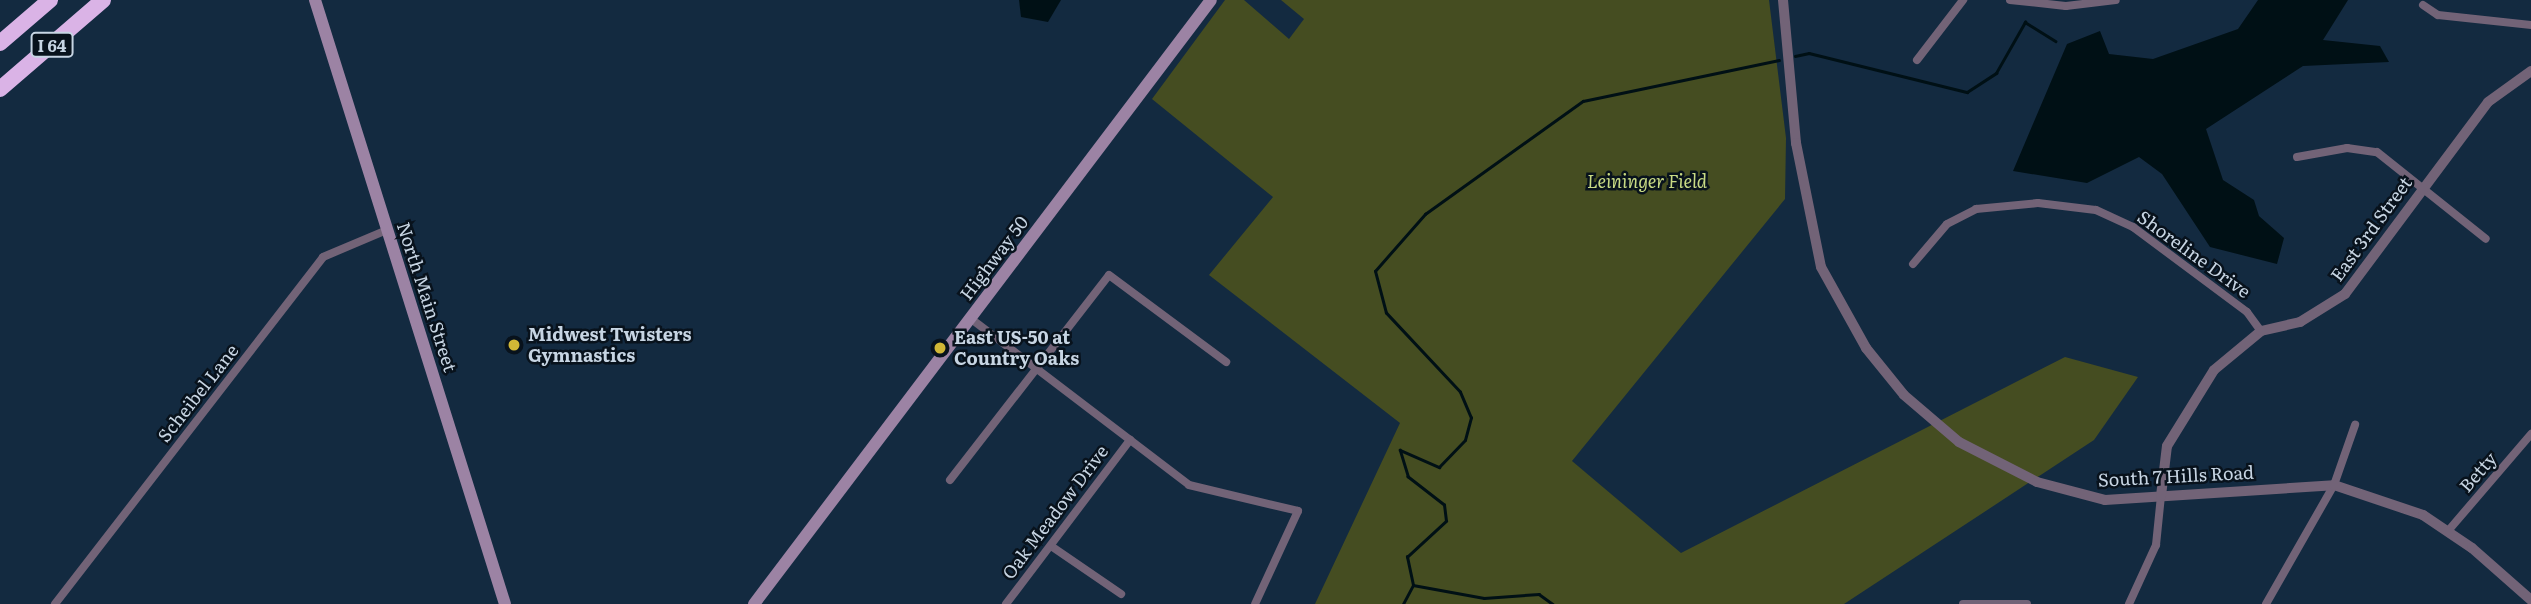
<!DOCTYPE html>
<html>
<head>
<meta charset="utf-8">
<style>
  body { margin:0 }
  #map { position:relative; width:2531px; height:604px; overflow:hidden; background:#132a40; font-family:Literata,serif }
  div>[style] { position:absolute }
  [style*='--x'] { left:calc(var(--x)*1px); top:calc(var(--y)*1px); width:calc(var(--w)*1px); rotate:calc(var(--a)*1deg) }
  .green>* { inset:0; background:#454d21 }
  .water>* { inset:0; background:#001015 }
  .stream>* { height:2.5px; margin:-1.25px; padding:0 1.25px; transform-origin:1.25px; border-radius:1.25px; background:#001015 }
  .minor>* { height:8px; margin:-4px; padding:0 4px; transform-origin:4px; border-radius:4px; background:#726377 }
  .tertiary>* { height:10px; margin:-5px; padding:0 5px; transform-origin:5px; border-radius:5px; background:#726377 }
  .secondary>* { height:12px; margin:-6px; padding:0 6px; transform-origin:6px; border-radius:6px; background:#9c83a4 }
  .motorway>* { height:16px; margin:-8px; padding:0 8px; transform-origin:8px; border-radius:8px; background:#dab3e6 }
  .dots>* { width:19px; height:19px; translate:-50% -50%; box-sizing:border-box; border:4px solid #08121c; border-radius:50% }
  span { translate:-50% -50%; white-space:nowrap; text-align:center; line-height:1.15; -webkit-text-stroke:5px #08121c; paint-order:stroke }
  .shield-label span { padding:2px 5px; background:#08121c; border:2px solid; border-radius:5px; -webkit-text-stroke-width:0 }
  .shield-label { font-size:16px; color:#c7d5e3; font-weight:700 }
  .park-label { font-size:18px; color:#c8da84; font-style:italic }
  .street-label { font-size:18px; color:#c7d5e3 }
  .poi-label { font-size:18px; color:#c7d5e3; font-weight:700 }
  .left { translate:0 -50%; text-align:left }
</style>
</head>
<body>
<div id="map">
  <div class="green">
    <div style="clip-path:polygon(1225px 0,1244px 0,1289px 39px,1304px 19px,1281px 0,1769px 0,1786px 138px,1785px 199px,1572px 461px,1681px 553px,2065px 357px,2138px 377px,2094px 440px,1844px 604px,1315px 604px,1400px 423px,1209px 275px,1273px 197px,1152px 99px)"></div>
  </div>
  <div class="water">
    <div style="clip-path:polygon(1019px 0,1061px 0,1048px 22px,1021px 17px)"></div>
    <div style="clip-path:polygon(2258px 0,2348px 0,2323px 40px,2380px 46px,2389px 62px,2303px 66px,2206px 129px,2223px 180px,2254px 200px,2259px 216px,2284px 238px,2277px 264px,2210px 247px,2162px 174px,2139px 157px,2087px 183px,2013px 171px,2067px 44px,2100px 31px,2109px 54px,2153px 59px,2238px 29px)"></div>
  </div>
  <div class="stream">
    <div style="--x:1795;--y:56;--w:14;--a:-12"></div>
    <div style="--x:1809;--y:53;--w:163;--a:13.9"></div>
    <div style="--x:1967;--y:92;--w:35;--a:-33"></div>
    <div style="--x:1996;--y:73;--w:59;--a:-60.4"></div>
    <div style="--x:2025;--y:22;--w:36;--a:32"></div>
    <div style="--x:1413;--y:585;--w:29;--a:-102"></div>
    <div style="--x:1407;--y:557;--w:53;--a:-42.7"></div>
    <div style="--x:1446;--y:521;--w:16;--a:-97"></div>
    <div style="--x:1444;--y:505;--w:46;--a:-142.1"></div>
    <div style="--x:1408;--y:477;--w:28;--a:-107"></div>
    <div style="--x:1400;--y:450;--w:43;--a:23.6"></div>
    <div style="--x:1439;--y:467;--w:37;--a:-46"></div>
    <div style="--x:1465;--y:440;--w:23;--a:-75"></div>
    <div style="--x:1471;--y:418;--w:28;--a:-113"></div>
    <div style="--x:1460;--y:392;--w:108;--a:-133.1"></div>
    <div style="--x:1386;--y:313;--w:43;--a:-104.7"></div>
    <div style="--x:1375;--y:271;--w:76;--a:-48.7"></div>
    <div style="--x:1425;--y:214;--w:194;--a:-35.6"></div>
    <div style="--x:1583;--y:101;--w:200;--a:-11.8"></div>
    <div style="--x:1413;--y:585;--w:72;--a:10.4"></div>
    <div style="--x:1484;--y:598;--w:55;--a:-4.2"></div>
    <div style="--x:1539;--y:594;--w:17;--a:36"></div>
    <div style="--x:1403;--y:604;--w:21;--a:-62"></div>
  </div>
  <div class="minor">
    <div style="--x:2010;--y:0;--w:56;--a:6.1"></div>
    <div style="--x:2066;--y:6;--w:50;--a:-6.8"></div>
    <div style="--x:2423;--y:5;--w:18;--a:34"></div>
    <div style="--x:2438;--y:15;--w:94;--a:6.1"></div>
    <div style="--x:1917;--y:60;--w:76;--a:-52.5"></div>
    <div style="--x:2297;--y:157;--w:51;--a:-10.2"></div>
    <div style="--x:2347;--y:148;--w:30;--a:8"></div>
    <div style="--x:2377;--y:152;--w:139;--a:38.6"></div>
    <div style="--x:1913;--y:264;--w:52;--a:-49.6"></div>
    <div style="--x:1947;--y:224;--w:33;--a:-27"></div>
    <div style="--x:1976;--y:209;--w:62;--a:-5.5"></div>
    <div style="--x:2038;--y:203;--w:58;--a:6.9"></div>
    <div style="--x:2096;--y:210;--w:41;--a:24.7"></div>
    <div style="--x:2133;--y:227;--w:142;--a:36.7"></div>
    <div style="--x:2247;--y:312;--w:24;--a:54"></div>
    <div style="--x:970;--y:318;--w:275;--a:37.3"></div>
    <div style="--x:1189;--y:485;--w:112;--a:13.4"></div>
    <div style="--x:1298;--y:511;--w:102;--a:114.8"></div>
    <div style="--x:950;--y:480;--w:259;--a:-52.2"></div>
    <div style="--x:1109;--y:275;--w:146;--a:36.6"></div>
    <div style="--x:2448;--y:531;--w:128;--a:-49.4"></div>
    <div style="--x:1051;--y:546;--w:85;--a:34.4"></div>
    <div style="--x:55;--y:604;--w:438;--a:-52.3"></div>
    <div style="--x:323;--y:257;--w:69;--a:-22.9"></div>
    <div style="--x:1006;--y:604;--w:206;--a:-52.9"></div>
    <div style="--x:1963;--y:604;--w:64;--a:0"></div>
    <div style="--x:2129;--y:604;--w:65;--a:-65.4"></div>
    <div style="--x:2156;--y:545;--w:49;--a:-84.2"></div>
    <div style="--x:2266;--y:604;--w:137;--a:-60.3"></div>
    <div style="--x:2334;--y:485;--w:64;--a:-70.7"></div>
  </div>
  <div class="tertiary">
    <div style="--x:1783;--y:0;--w:144;--a:84.8"></div>
    <div style="--x:1796;--y:143;--w:126;--a:78.6"></div>
    <div style="--x:1821;--y:267;--w:93;--a:60.9"></div>
    <div style="--x:1866;--y:348;--w:60;--a:51"></div>
    <div style="--x:1904;--y:395;--w:72;--a:40.5"></div>
    <div style="--x:1959;--y:442;--w:88;--a:27.1"></div>
    <div style="--x:2037;--y:482;--w:70;--a:14.8"></div>
    <div style="--x:2105;--y:500;--w:229;--a:-3.7"></div>
    <div style="--x:2334;--y:485;--w:94;--a:18.6"></div>
    <div style="--x:2423;--y:515;--w:59;--a:34"></div>
    <div style="--x:2472;--y:548;--w:79;--a:41.4"></div>
    <div style="--x:2161;--y:496;--w:50;--a:-83.2"></div>
    <div style="--x:2167;--y:446;--w:89;--a:-58.3"></div>
    <div style="--x:2214;--y:370;--w:61;--a:-39.7"></div>
    <div style="--x:2261;--y:331;--w:40;--a:-13"></div>
    <div style="--x:2300;--y:322;--w:53;--a:-31.9"></div>
    <div style="--x:2345;--y:294;--w:239;--a:-53.3"></div>
    <div style="--x:2488;--y:102;--w:53;--a:-35.8"></div>
  </div>
  <div class="secondary">
    <div style="--x:315;--y:0;--w:633;--a:72.54"></div>
    <div style="--x:754;--y:604;--w:757;--a:-52.89"></div>
  </div>
  <div class="motorway">
    <div style="--x:0;--y:43;--w:66;--a:-40.7"></div>
    <div style="--x:0;--y:89;--w:136;--a:-40.8"></div>
  </div>
  <div class="dots">
    <div style="left:514px;top:345px;background:#d1b736"></div>
    <div style="left:940px;top:348px;background:#d1b736"></div>
  </div>
  <div class="shield-label">
    <span style="left:52px;top:45px">I 64</span>
  </div>
  <div class="park-label">
    <span style="left:1647px;top:181px">Leininger Field</span>
  </div>
  <div class="street-label">
    <span style="left:2371px;top:229px;rotate:-54deg">East 3rd Street</span>
    <span style="left:2194px;top:254px;rotate:36deg">Shoreline Drive</span>
    <span style="left:994px;top:258px;rotate:-53deg">Highway 50</span>
    <span style="left:427px;top:297px;rotate:72deg">North Main Street</span>
    <span style="left:198px;top:393px;rotate:-52deg">Scheibel Lane</span>
    <span style="left:2478px;top:472px;rotate:-49deg">Betty</span>
    <span style="left:2176px;top:476px;rotate:-3deg">South 7 Hills Road</span>
    <span style="left:1055px;top:512px;rotate:-53deg">Oak Meadow Drive</span>
  </div>
  <div class="poi-label">
    <span class="left" style="left:528px;top:345px">Midwest Twisters<br>Gymnastics</span>
    <span class="left" style="left:954px;top:348px">East US-50 at<br>Country Oaks</span>
  </div>
</div>
</body>
</html>
